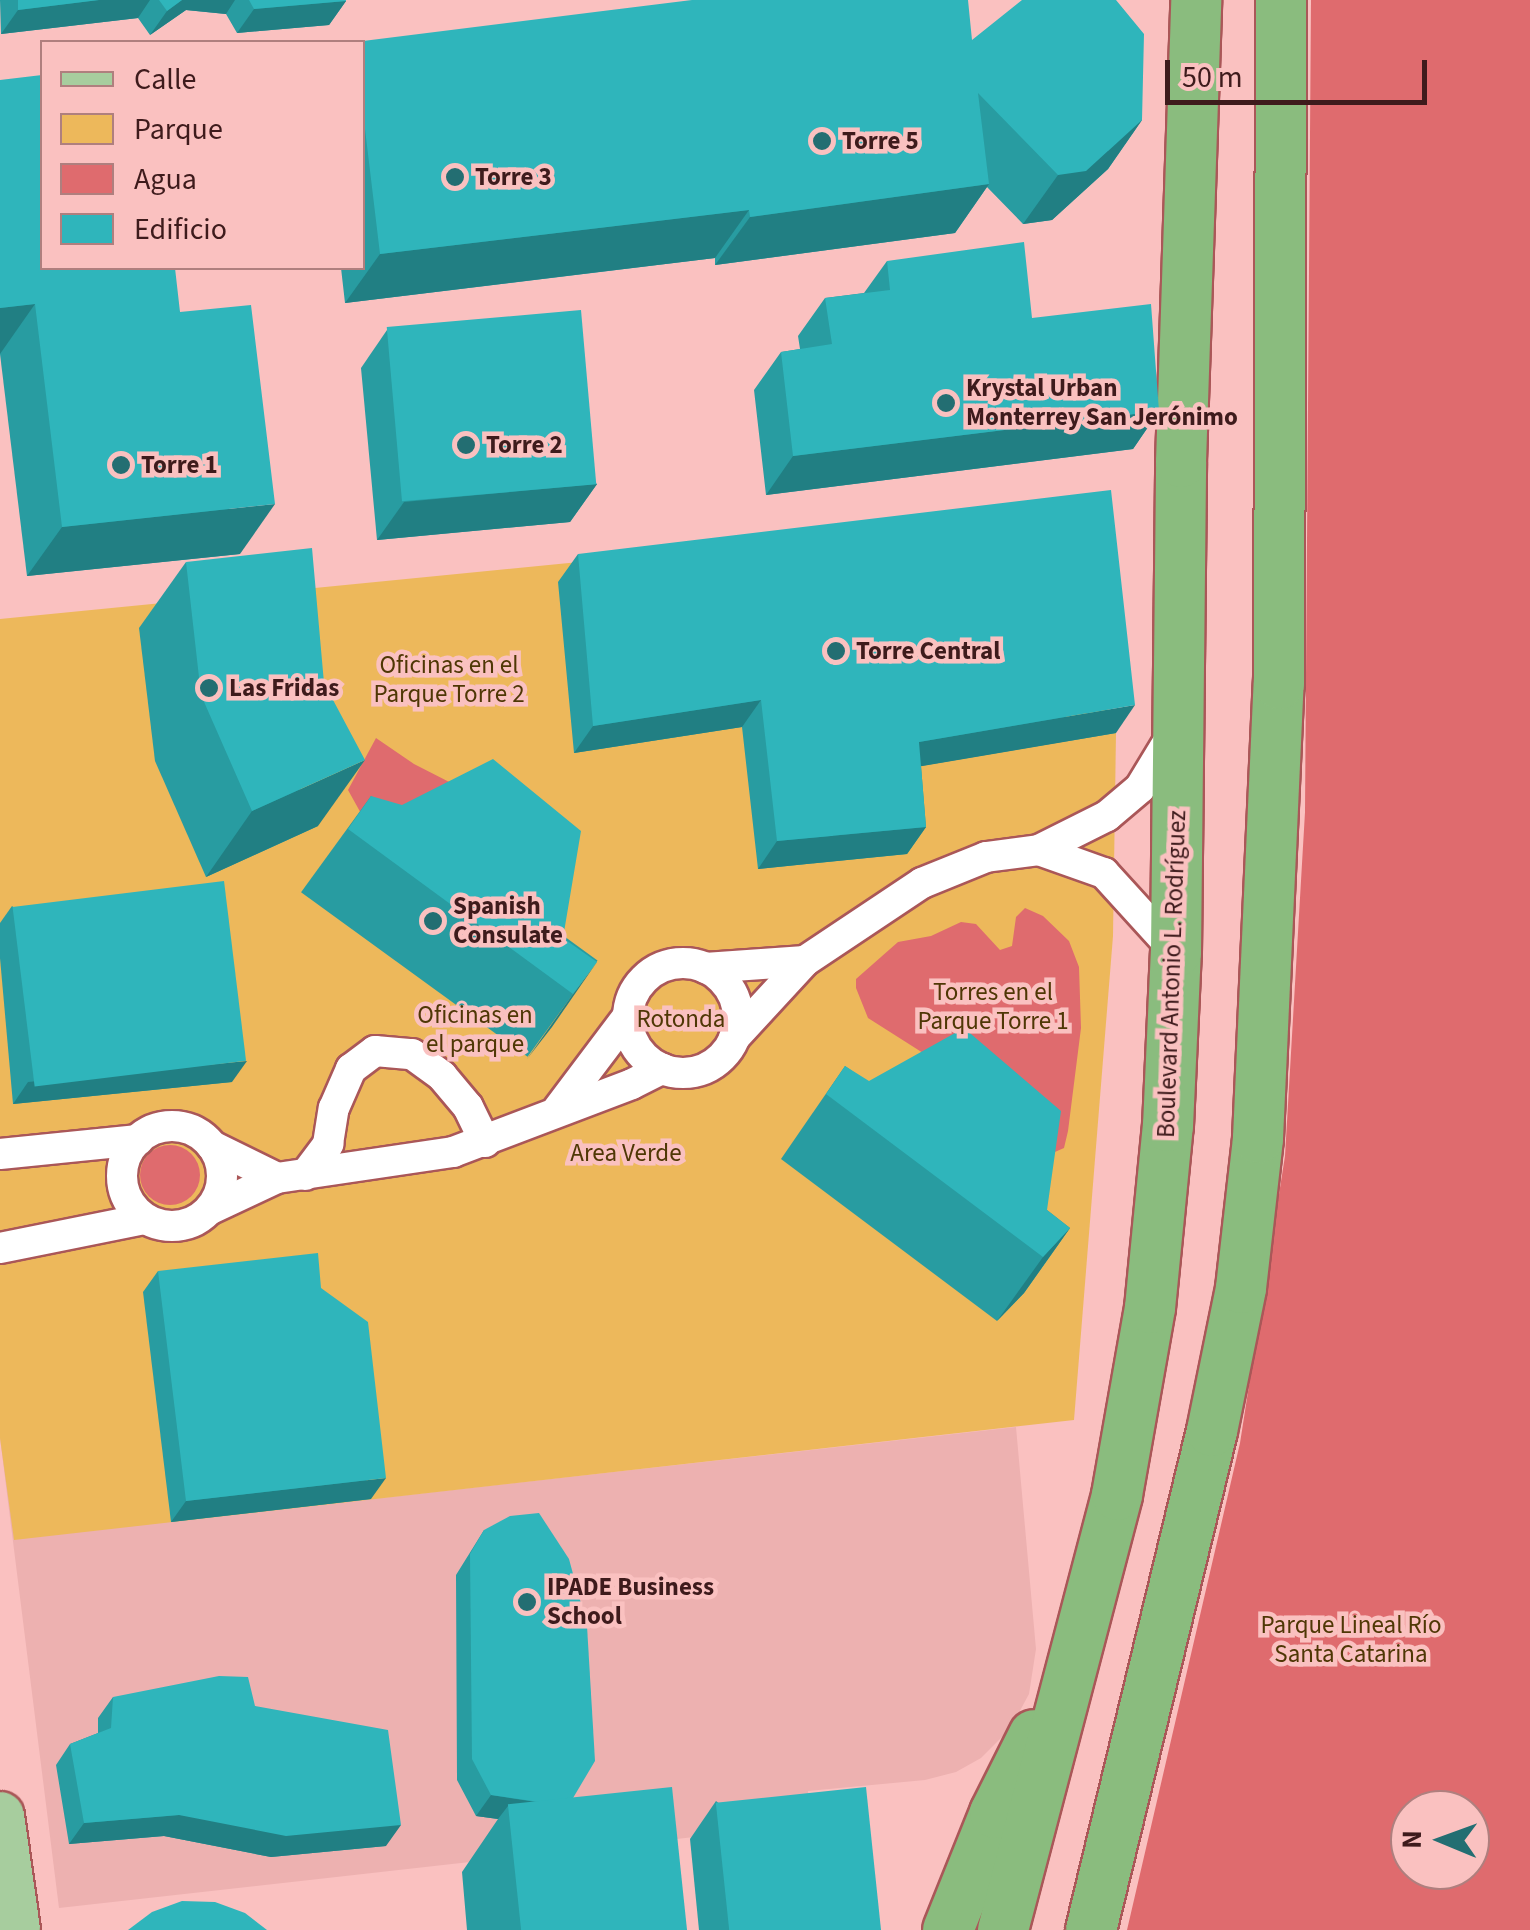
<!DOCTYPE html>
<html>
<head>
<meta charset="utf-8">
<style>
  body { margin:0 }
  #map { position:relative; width:1530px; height:1930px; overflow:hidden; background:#fac1c0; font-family:"Source Sans 3",sans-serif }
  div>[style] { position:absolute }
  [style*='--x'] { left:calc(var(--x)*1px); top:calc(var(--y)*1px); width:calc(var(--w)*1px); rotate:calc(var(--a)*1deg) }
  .built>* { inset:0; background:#edb1b0 }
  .green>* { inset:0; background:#edb85b }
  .water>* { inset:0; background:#df6b6e }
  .round { border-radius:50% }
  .roads { filter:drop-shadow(2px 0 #aa5758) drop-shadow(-2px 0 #aa5758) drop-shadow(0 2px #aa5758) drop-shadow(0 -2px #aa5758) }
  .minor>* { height:30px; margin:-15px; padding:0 15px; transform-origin:15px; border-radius:15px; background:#fff }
  .minor>.ring { margin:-15px; padding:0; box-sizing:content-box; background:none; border:30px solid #fff; border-radius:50% }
  .primary>* { height:48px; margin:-24px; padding:0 24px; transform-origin:24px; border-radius:24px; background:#a7cd9e }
  .trunk>* { height:50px; margin:-25px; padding:0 25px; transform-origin:25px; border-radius:25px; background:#8abc7e }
  .wall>* { inset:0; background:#289ca1; transform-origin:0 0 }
  .shaded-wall>* { inset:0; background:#217f83 }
  .building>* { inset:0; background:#2fb5bb; transform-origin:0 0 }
  .dots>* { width:28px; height:28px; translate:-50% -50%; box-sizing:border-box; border:5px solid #fac1c0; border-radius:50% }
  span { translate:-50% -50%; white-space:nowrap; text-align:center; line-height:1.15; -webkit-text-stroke:9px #fac1c0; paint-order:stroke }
  .poi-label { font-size:25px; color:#3e1b1c; font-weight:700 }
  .left { translate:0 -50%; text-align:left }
  .park-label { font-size:25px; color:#4f3705 }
  .street-label { font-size:25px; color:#3e1b1c }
  .legend { position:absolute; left:40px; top:40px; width:325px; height:230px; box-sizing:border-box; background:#fac1c0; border:2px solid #af7f7e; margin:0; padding:12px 18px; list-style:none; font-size:30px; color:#3e1b1c }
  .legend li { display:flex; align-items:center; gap:20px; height:50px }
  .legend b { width:50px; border:2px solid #af7f7e }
  .north { position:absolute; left:1390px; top:1790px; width:100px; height:100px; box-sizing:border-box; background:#fac1c0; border:2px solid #af7f7e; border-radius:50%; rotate:271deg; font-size:28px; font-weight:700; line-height:40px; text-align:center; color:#3e1b1c }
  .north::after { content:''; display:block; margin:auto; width:35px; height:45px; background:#236e72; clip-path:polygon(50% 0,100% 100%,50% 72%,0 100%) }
  .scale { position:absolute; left:1165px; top:60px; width:262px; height:45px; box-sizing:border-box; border:5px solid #3e1b1c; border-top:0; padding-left:12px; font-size:30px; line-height:35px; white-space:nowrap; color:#3e1b1c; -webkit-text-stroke:8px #fac1c0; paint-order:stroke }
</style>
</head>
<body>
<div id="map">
  <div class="built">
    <div style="clip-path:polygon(0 1310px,372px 1499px,1016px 1427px,1036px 1649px,1029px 1694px,1010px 1729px,981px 1758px,956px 1772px,925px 1780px,808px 1791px,810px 1824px,59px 1908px,0 1438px)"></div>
  </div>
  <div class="green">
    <div style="clip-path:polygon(1045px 516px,1116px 733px,1113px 936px,1074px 1420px,14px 1540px,0 1438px,0 619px)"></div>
  </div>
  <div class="water">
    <div style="clip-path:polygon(evenodd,1311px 0,1530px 0,1530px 1930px,1127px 1930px,1240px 1443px,1285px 1156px,1305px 812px,1311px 0,1410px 1810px,1470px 1810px,1470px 1870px,1410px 1870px,1410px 1810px)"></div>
    <div style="clip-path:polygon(376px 738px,414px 764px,514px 815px,368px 826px,348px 790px)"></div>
    <div style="clip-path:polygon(1025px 908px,1043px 916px,1069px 941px,1079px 967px,1081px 1028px,1068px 1131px,1064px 1148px,1048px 1155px,964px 1079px,868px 1018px,856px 988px,856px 979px,898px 942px,931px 936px,961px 922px,976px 924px,1000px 950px,1012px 946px,1016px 917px)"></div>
    <div class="round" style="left:140px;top:1145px;width:60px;height:60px"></div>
  </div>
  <div class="roads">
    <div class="minor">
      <div style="--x:1039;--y:850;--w:69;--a:19.5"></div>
      <div style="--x:1104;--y:873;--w:107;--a:47.7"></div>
      <div class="ring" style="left:628px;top:963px;width:80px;height:80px"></div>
      <div style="--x:705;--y:968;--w:100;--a:-4"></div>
      <div style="--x:734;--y:1038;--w:105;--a:-47.3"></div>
      <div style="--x:805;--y:961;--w:141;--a:-33.7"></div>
      <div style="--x:922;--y:883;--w:69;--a:-22.1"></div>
      <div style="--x:986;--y:857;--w:53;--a:-7.5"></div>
      <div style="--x:1039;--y:850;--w:76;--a:-26.6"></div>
      <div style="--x:1107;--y:816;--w:43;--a:-40.3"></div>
      <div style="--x:1140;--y:788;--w:66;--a:-58.7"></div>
      <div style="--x:558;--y:1109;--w:116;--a:-53"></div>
      <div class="ring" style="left:122px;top:1126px;width:70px;height:70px"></div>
      <div style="--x:212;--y:1146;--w:72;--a:26.2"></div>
      <div style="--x:0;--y:1154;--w:139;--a:-5.8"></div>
      <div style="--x:305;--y:1175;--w:39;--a:-53"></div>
      <div style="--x:328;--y:1144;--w:36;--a:-81"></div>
      <div style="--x:334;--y:1108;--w:43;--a:-66.4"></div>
      <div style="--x:351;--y:1069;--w:30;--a:-37"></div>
      <div style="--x:375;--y:1051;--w:37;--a:5"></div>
      <div style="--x:412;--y:1054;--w:37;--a:36"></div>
      <div style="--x:442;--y:1076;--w:40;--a:50"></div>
      <div style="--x:468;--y:1107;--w:39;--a:64"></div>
      <div style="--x:211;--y:1209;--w:73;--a:-25.2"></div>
      <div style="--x:277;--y:1178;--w:178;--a:-8.4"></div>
      <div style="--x:453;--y:1152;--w:191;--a:-20.8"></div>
      <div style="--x:632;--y:1084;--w:34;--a:-27"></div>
      <div style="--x:0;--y:1248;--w:147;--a:-11.4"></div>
    </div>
    <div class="primary">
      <div style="--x:0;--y:1816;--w:115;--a:82"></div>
    </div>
    <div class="trunk">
      <div style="--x:948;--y:1930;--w:126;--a:-68.1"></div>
      <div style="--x:995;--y:1813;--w:87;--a:-63.4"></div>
      <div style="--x:1003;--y:1930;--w:450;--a:-75.3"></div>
      <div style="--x:1117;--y:1495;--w:190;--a:-80"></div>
      <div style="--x:1150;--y:1308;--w:183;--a:-84.4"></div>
      <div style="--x:1168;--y:1126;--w:174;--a:-87.4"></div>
      <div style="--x:1176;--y:952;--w:490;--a:-89.4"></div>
      <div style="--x:1181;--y:462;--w:462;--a:-88.1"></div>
      <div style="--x:1091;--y:1930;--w:513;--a:-76.37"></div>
      <div style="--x:1212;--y:1431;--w:146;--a:-78.5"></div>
      <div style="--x:1241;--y:1288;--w:151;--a:-83.5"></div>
      <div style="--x:1258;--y:1138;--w:454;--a:-87.4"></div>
      <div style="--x:1279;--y:684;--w:684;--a:-89.83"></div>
    </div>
  </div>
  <div class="wall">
    <div style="clip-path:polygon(0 0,346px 0,346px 1px,329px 25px,237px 33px,226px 14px,186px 10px,150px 35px,138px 18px,1px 34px)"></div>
    <div style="clip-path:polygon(972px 40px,1142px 120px,1108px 169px,1052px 220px,1023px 224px,987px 187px,955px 233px,715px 265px,715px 258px,345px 303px,341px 268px,362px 268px,362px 42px)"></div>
    <div style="clip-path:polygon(0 80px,180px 312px,240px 554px,27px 576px,0 354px)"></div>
    <div style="clip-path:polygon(887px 261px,1032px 318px,1159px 411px,1133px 449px,766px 495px,754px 390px,781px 352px,800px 349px,798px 336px,825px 298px,864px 293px)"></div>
    <div style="clip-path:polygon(387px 330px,597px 484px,570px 522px,377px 540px,361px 368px)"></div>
    <div style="clip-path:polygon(578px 554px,1116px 733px,921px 766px,926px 827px,907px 854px,758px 869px,742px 727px,574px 753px,558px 582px)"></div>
    <div style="clip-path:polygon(186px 562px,318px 826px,206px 877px,155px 761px,139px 628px)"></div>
    <div style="left:371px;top:796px;width:280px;height:119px;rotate:36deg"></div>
    <div style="clip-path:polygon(12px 906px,232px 1082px,13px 1104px,0 958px,0 923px)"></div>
    <div style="clip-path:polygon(845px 1066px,1047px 1210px,1070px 1228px,1024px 1293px,997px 1321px,781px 1159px)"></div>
    <div style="clip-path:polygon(158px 1271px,321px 1288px,371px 1499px,171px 1522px,143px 1292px)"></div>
    <div style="clip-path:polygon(484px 1530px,573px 1798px,687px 1930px,467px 1930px,462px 1872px,498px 1819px,476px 1816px,457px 1780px,456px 1575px)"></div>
    <div style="clip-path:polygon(113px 1697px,255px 1706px,386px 1846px,271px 1857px,164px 1836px,69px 1844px,56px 1765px,70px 1744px,98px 1733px,98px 1718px)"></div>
    <div style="clip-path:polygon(716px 1801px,881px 1930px,699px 1930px,690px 1839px)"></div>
  </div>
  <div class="shaded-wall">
    <div style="clip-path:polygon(99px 0,150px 0,138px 18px,1px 34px,18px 10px)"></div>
    <div style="clip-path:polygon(182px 0,235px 0,226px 14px,186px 10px,150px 35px,167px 11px)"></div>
    <div style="clip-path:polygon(346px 1px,329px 25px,237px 33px,254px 9px)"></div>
    <div style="clip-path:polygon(1142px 120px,1108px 169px,1052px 220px,1023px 224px,1058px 175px)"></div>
    <div style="clip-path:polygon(989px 184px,955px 233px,715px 265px,750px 217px)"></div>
    <div style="clip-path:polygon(749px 210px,715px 258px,345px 303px,380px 254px)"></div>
    <div style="clip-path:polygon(35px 304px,0 354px,0 308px)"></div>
    <div style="clip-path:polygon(1159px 411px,1133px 449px,766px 495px,793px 456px)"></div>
    <div style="clip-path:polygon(597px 484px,570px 522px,377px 540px,404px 502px)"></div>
    <div style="clip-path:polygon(275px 504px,240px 554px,27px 576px,62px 527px)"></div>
    <div style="clip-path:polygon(761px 700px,742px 727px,574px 753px,593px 726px)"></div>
    <div style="clip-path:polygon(1135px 705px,1116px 733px,899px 770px,919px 742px)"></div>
    <div style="clip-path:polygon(365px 760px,318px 826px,206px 877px,252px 811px)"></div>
    <div style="clip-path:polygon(926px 827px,907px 854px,758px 869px,777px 841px)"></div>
    <div style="clip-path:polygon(597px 962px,552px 1027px,527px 1059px,573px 994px)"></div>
    <div style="clip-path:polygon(247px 1061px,232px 1082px,13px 1104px,28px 1082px)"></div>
    <div style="clip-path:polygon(1070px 1228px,1024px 1293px,997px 1321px,1043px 1257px)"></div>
    <div style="clip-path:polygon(386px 1478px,371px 1499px,171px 1522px,186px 1501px)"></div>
    <div style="clip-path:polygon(491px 1795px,568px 1807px,508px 1806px,498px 1819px,476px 1816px)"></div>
    <div style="clip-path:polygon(179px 1815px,401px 1825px,386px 1846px,271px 1857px,164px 1836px,69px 1844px,84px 1823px)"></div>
  </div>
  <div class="building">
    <div style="clip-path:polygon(18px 0,99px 0,18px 10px)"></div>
    <div style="clip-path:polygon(159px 0,182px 0,167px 11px)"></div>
    <div style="clip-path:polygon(249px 0,346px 0,346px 1px,254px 9px)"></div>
    <div style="clip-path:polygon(692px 0,968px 0,972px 40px,1022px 0,1116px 0,1144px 34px,1142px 120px,1086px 171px,1058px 175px,978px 93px,989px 184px,750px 217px,749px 210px,380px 254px,362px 104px,362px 42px,355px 42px)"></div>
    <div style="clip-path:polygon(42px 75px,42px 268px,175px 268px,180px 312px,251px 305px,275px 504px,62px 527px,35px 304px,0 308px,0 80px)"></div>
    <div style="clip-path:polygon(1024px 242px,1032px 318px,1151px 304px,1159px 411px,793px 456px,781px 352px,832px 344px,825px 298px,890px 290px,887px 261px)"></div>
    <div style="left:581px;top:310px;width:175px;height:195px;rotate:85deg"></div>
    <div style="clip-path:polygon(1111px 490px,1135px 705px,919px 742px,926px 827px,777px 841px,761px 700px,593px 726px,578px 554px)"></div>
    <div style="clip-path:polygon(312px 548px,324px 683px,365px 760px,252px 811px,201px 695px,186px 562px)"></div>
    <div style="clip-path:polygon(493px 759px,581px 831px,563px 938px,597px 962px,573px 994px,348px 829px,371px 796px,402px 805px)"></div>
    <div style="left:224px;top:881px;width:181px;height:213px;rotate:83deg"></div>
    <div style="clip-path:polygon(964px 1028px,1061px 1111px,1047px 1210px,1070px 1228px,1043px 1257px,826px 1094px,845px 1066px,869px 1081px)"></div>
    <div style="clip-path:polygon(318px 1253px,321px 1288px,368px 1322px,386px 1478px,186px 1501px,158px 1271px)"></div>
    <div style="clip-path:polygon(539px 1513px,569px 1559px,587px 1626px,595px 1761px,573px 1798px,539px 1802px,491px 1795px,472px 1759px,470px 1554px,484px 1530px,510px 1516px)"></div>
    <div style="clip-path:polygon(219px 1676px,248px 1677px,255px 1706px,388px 1730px,401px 1825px,286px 1836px,179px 1815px,84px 1823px,70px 1744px,111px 1728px,113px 1697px)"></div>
    <div style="left:672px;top:1787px;width:144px;height:165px;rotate:84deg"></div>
    <div style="left:866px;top:1787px;width:144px;height:151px;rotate:84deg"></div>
    <div style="clip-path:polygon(182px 1901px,215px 1902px,245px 1913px,267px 1930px,128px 1930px,152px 1912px)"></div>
  </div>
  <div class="dots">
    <div style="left:822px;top:141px;background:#236e72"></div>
    <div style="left:455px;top:177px;background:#236e72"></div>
    <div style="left:946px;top:403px;background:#236e72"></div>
    <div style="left:466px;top:445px;background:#236e72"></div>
    <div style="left:121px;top:465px;background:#236e72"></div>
    <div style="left:836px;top:651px;background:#236e72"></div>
    <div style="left:209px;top:688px;background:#236e72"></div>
    <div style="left:433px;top:921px;background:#236e72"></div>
    <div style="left:527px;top:1602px;background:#236e72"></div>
  </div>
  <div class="poi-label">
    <span class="left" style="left:842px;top:141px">Torre 5</span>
    <span class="left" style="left:475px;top:177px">Torre 3</span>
    <span class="left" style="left:966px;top:403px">Krystal Urban<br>Monterrey San Jerónimo</span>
    <span class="left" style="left:486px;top:445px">Torre 2</span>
    <span class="left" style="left:141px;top:465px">Torre 1</span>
    <span class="left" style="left:856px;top:651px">Torre Central</span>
    <span class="left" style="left:229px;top:688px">Las Fridas</span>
    <span class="left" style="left:453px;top:921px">Spanish<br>Consulate</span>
    <span class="left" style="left:547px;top:1602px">IPADE Business<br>School</span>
  </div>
  <div class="park-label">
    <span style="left:449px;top:680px">Oficinas en el<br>Parque Torre 2</span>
    <span style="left:993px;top:1007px">Torres en el<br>Parque Torre 1</span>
    <span style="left:475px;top:1030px">Oficinas en<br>el parque</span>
    <span style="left:681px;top:1019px">Rotonda</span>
    <span style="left:626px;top:1153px">Area Verde</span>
    <span style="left:1351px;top:1640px">Parque Lineal Río<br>Santa Catarina</span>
  </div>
  <div class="street-label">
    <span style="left:1172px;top:974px;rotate:-88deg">Boulevard Antonio L. Rodríguez</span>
  </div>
  <ul class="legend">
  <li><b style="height:12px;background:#a7cd9e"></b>Calle</li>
  <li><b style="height:28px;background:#edb85b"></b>Parque</li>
  <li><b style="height:28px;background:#df6b6e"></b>Agua</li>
  <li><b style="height:28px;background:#2fb5bb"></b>Edificio</li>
  </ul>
  <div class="north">N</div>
  <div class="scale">50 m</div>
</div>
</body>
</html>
